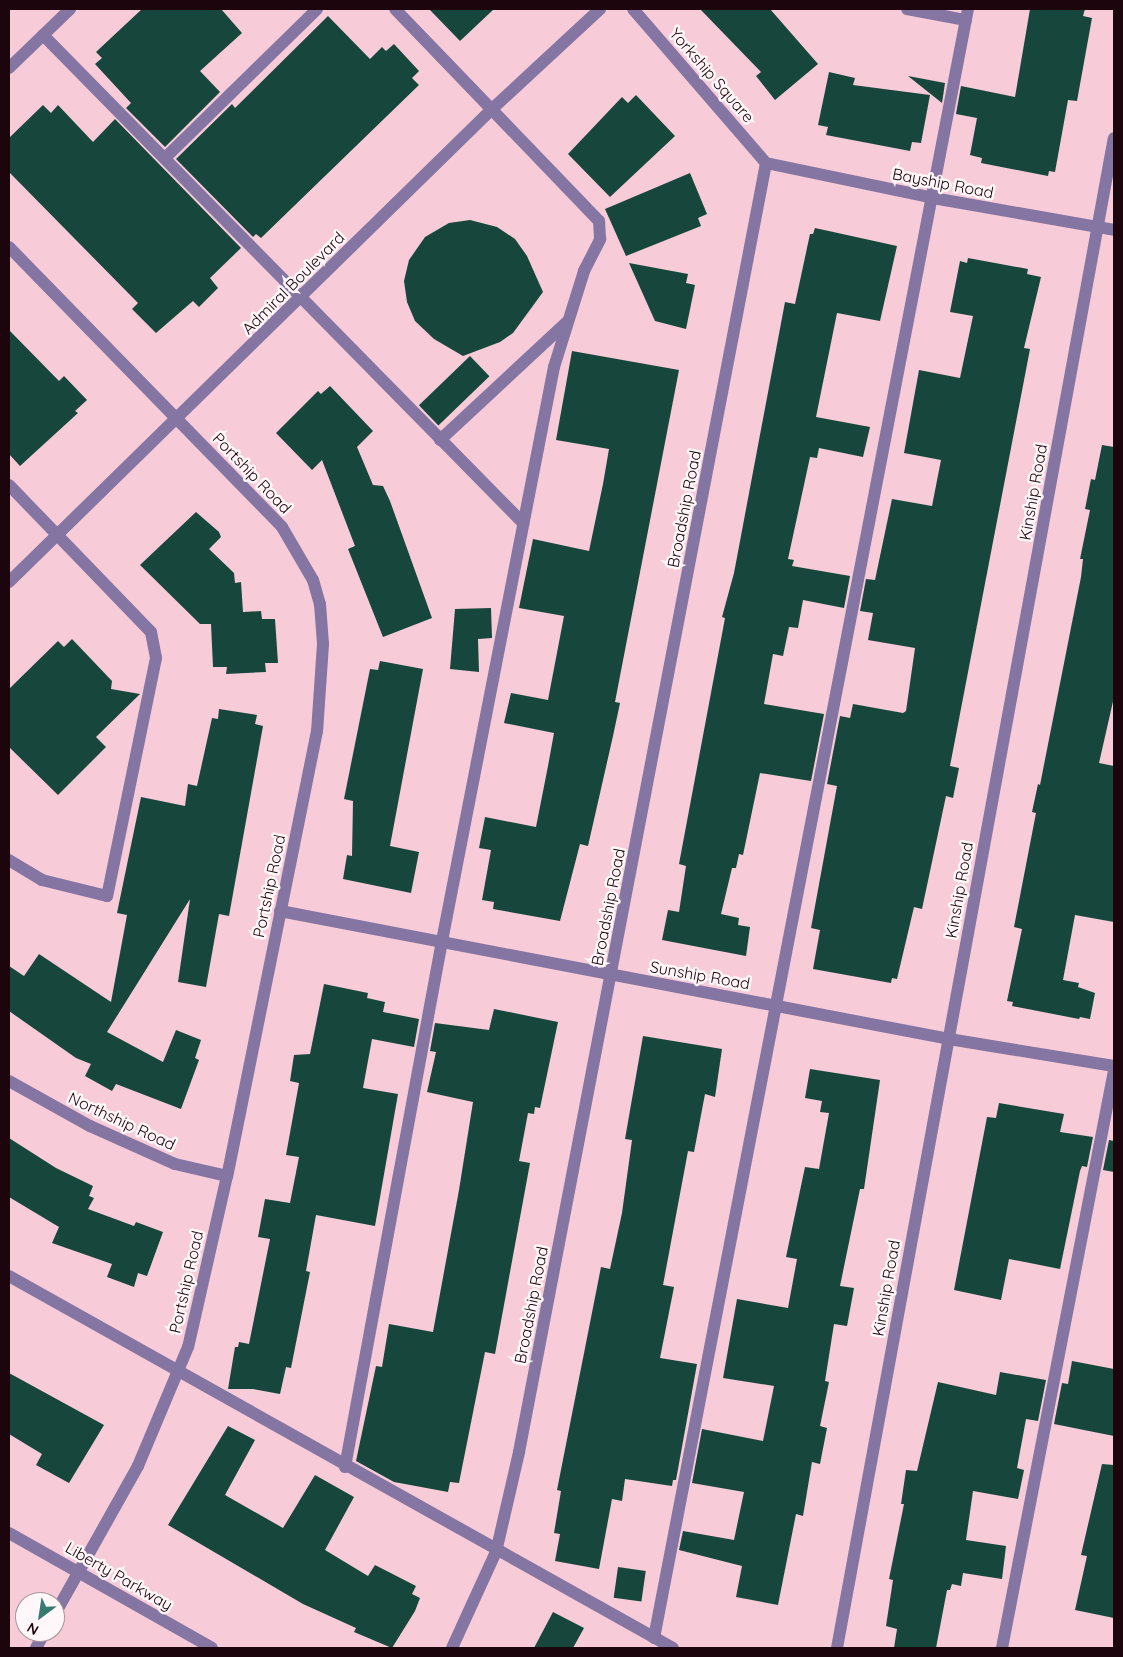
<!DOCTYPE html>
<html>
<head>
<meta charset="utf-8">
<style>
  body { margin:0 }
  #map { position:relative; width:1123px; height:1657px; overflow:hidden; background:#f7cbd7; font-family:Quicksand,sans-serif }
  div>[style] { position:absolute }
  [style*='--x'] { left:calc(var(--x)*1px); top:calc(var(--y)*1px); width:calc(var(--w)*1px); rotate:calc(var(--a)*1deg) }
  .building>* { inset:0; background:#17463d; transform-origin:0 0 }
  .minor>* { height:12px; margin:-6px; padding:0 6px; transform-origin:6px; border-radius:6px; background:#8475a3 }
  span { translate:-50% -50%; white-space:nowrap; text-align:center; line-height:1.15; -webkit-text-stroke:5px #fff7f9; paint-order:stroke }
  .street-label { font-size:16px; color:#1c050d }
  .frame { position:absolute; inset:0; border:10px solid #1c050d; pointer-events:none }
  .north { position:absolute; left:15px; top:1592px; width:50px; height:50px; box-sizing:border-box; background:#fff7f9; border:1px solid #a4969b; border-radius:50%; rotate:211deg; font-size:14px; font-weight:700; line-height:20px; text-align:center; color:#1c050d }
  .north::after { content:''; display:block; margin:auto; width:18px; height:22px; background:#377b6e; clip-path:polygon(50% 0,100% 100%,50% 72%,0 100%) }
</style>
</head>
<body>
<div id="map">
  <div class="building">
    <div style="clip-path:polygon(142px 9px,221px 9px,242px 33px,200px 71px,220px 92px,165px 147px,126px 108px,131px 103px,95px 64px,102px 58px,96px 52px)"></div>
    <div style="clip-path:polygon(429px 9px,494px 9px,460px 41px)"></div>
    <div style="clip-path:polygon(700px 9px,770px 9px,818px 64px,775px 100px,756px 76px,761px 72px)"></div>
    <div style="clip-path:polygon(1030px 9px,1085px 9px,1083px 16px,1092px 18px,1077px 101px,1068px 100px,1055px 172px,1049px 171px,1048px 176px,981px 163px,982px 158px,970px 155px,977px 118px,956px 114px,961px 86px,1015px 97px)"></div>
    <div style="clip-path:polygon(328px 16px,370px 59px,382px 47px,386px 51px,394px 44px,419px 71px,412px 78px,419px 85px,261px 238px,256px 234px,253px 237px,176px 159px,232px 104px,235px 108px)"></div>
    <div style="clip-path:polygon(829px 72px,855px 78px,853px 85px,930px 95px,921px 143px,912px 142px,910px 151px,826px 135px,828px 127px,818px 125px)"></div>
    <div style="clip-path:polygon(908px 76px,945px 83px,942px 103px)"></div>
    <div style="clip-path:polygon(636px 95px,675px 136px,610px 197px,568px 154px,622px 97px,628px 103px)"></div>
    <div style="clip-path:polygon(43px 105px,51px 113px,58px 105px,93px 142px,115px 119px,241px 248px,210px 278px,218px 288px,199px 307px,193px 301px,156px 333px,132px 309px,138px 303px,9px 172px,9px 138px)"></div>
    <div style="clip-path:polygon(690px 173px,707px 214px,698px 218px,701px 226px,626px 256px,605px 209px)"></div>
    <div style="clip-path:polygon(470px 220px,497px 227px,515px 239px,527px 256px,543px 292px,513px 333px,500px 342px,463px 356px,434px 339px,415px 321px,407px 302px,404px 281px,409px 260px,425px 237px,449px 223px)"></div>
    <div style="clip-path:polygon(815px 228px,897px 246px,880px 321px,837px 313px,816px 417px,870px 427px,863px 457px,819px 448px,817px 458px,810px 457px,788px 559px,794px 560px,792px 566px,850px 576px,844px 608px,803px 600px,798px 628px,789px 627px,783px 656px,773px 654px,764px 704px,824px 714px,811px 781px,760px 773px,743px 855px,739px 854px,736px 868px,732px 868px,721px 914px,739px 918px,738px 925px,750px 927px,746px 956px,662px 940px,668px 910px,679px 912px,686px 866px,679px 864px,725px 618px,722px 617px,734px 573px,785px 302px,795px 304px,810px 234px,813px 234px)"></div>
    <div style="clip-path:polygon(968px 258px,1028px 269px,1027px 274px,1041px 277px,1024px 348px,1030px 349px,950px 766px,959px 768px,953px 798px,946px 796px,922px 909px,914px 907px,897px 979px,892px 978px,891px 983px,813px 969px,820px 930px,811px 928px,837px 786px,827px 784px,840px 716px,850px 718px,853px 704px,903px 713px,906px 711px,915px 648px,868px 640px,873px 613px,860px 611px,866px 579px,875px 580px,892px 499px,932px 506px,941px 460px,904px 453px,919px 370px,960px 378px,973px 316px,950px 312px,960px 261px,967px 263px)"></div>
    <div style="clip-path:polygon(629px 263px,688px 274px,686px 283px,695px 285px,686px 329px,655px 321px)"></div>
    <div style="clip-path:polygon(9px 330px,59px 381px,64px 376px,87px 400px,75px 411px,78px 413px,20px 466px,9px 454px)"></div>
    <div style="clip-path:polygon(572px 351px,679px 370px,615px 702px,620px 703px,613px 736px,588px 846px,580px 844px,560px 921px,493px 909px,494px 902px,482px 900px,491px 850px,479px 848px,485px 817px,536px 827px,548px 766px,554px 733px,504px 723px,511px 693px,548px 700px,564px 616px,519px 608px,533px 539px,589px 551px,603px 484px,609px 449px,556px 440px)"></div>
    <div style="left:470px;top:356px;width:28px;height:71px;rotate:46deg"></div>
    <div style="clip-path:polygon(330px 386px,373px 431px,357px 447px,373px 485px,383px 486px,390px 501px,432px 618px,383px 637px,348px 549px,355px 546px,322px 460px,312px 470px,276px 433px,318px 391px,321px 394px)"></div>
    <div style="clip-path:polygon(1102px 445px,1114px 447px,1114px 697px,1099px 763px,1114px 766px,1114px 922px,1075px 915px,1063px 980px,1079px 983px,1078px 987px,1095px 993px,1090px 1019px,1080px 1017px,1079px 1019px,1012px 1006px,1013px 1002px,1007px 1001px,1022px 929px,1014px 927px,1036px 813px,1032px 812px,1038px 784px,1040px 785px,1081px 577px,1083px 559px,1080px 559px,1090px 510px,1085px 509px,1091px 479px,1095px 480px)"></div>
    <div style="clip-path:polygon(196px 512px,219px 532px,221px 537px,209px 549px,234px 573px,235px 583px,241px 582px,243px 612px,261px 611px,262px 619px,275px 619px,278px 663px,265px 663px,266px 672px,226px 674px,227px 667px,213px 667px,211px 624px,200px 624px,140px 565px)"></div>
    <div style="clip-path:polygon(491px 608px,492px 638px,478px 639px,479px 672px,450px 669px,455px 609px)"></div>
    <div style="clip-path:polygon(72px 639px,112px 681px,111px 689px,140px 694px,96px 737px,106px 747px,58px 795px,9px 747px,9px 689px,58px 641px,64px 647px)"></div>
    <div style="clip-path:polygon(380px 661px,423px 669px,390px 846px,419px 852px,411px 893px,343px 879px,347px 855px,352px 856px,353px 801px,344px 799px,370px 669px,378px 670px)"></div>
    <div style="clip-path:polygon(219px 709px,257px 715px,255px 724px,263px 726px,229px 916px,219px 914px,206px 987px,178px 982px,190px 899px,107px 1032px,163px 1062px,176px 1030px,201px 1040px,195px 1058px,199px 1060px,181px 1109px,116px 1084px,112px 1091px,85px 1076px,91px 1064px,76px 1058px,9px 1011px,9px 966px,24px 976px,39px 954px,111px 1002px,127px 915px,117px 913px,141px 797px,185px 806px,188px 784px,197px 786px,212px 718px,218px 719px)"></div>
    <div style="clip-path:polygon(324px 984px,368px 993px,367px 998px,385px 1002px,383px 1012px,419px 1019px,414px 1047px,372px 1039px,363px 1088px,398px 1094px,375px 1226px,316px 1215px,306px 1271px,310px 1272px,291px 1368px,286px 1367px,280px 1394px,253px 1389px,228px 1389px,235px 1347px,238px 1347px,239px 1342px,249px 1344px,270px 1239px,258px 1237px,265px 1199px,290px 1203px,299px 1157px,286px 1155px,299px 1083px,290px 1081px,294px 1055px,310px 1054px)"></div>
    <div style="clip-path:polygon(494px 1009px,558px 1022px,540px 1108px,535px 1107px,534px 1114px,528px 1113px,519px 1161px,530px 1163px,495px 1354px,485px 1352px,459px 1483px,450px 1482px,448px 1492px,394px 1482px,356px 1461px,376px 1366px,382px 1367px,389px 1324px,433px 1332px,459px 1190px,473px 1102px,427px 1092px,436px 1052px,430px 1051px,435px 1023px,489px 1030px)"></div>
    <div style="clip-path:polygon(643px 1036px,722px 1049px,715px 1097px,705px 1094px,694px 1152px,688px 1151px,663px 1285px,674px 1287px,660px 1358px,697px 1364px,676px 1480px,673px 1480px,672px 1486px,625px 1479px,622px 1501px,612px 1499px,599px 1569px,555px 1561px,560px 1534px,554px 1533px,561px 1491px,557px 1490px,601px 1267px,610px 1269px,622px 1213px,632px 1140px,625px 1139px)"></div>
    <div style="clip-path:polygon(810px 1069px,880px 1080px,864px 1189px,860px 1189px,840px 1286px,854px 1288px,847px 1326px,834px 1324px,825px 1381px,829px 1382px,820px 1426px,827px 1428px,820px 1464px,812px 1462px,803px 1516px,796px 1514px,778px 1605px,736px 1597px,742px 1566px,679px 1550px,683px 1531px,734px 1540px,744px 1492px,692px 1483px,702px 1429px,763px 1441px,774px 1386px,723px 1378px,737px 1299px,788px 1308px,797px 1259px,786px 1257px,805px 1167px,819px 1169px,829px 1113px,820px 1112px,822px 1101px,805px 1098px)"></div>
    <div style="clip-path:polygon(999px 1103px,1064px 1114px,1060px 1132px,1093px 1137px,1087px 1167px,1082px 1166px,1080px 1171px,1060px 1269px,1009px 1259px,1001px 1300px,954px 1290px,987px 1117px,996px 1118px)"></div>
    <div style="clip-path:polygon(9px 1138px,56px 1168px,93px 1186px,89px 1196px,94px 1198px,88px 1209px,134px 1226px,136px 1222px,163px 1232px,147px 1276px,138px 1273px,134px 1287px,107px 1277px,112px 1264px,52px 1243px,59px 1227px,9px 1197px)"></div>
    <div style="clip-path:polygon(1109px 1140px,1114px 1141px,1114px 1172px,1103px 1170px)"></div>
    <div style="clip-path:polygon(1072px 1361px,1114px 1369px,1114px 1436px,1054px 1424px,1062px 1383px,1068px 1384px)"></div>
    <div style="clip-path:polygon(1000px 1372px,1046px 1380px,1038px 1421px,1026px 1419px,1017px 1468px,1024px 1470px,1018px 1499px,973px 1491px,966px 1540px,1006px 1546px,1002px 1579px,963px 1573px,961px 1586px,952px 1584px,950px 1590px,947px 1590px,936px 1648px,894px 1648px,897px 1629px,886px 1626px,893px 1580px,889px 1579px,904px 1504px,901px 1504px,906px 1470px,917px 1471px,938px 1382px,996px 1395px)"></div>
    <div style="clip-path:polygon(9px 1373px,104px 1425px,69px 1483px,36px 1465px,42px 1454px,9px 1434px)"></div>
    <div style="clip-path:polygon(228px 1426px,255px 1440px,225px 1495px,283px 1528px,315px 1475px,354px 1497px,325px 1550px,368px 1576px,375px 1565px,416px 1586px,412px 1594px,420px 1598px,415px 1611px,392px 1648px,354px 1632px,356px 1628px,303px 1604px,168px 1525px)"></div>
    <div style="clip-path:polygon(1102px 1464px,1114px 1465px,1114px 1618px,1075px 1610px,1087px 1556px,1081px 1555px)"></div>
    <div style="left:618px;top:1567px;width:28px;height:31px;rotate:8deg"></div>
    <div style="clip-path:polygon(553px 1612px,584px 1628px,573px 1648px,534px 1648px)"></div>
  </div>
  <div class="minor">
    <div style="--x:633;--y:9;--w:203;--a:49.2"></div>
    <div style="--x:907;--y:9;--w:60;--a:10.6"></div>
    <div style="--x:43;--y:35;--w:685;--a:45.47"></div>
    <div style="--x:9;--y:68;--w:85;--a:-44"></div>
    <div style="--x:165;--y:158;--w:213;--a:-44.4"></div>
    <div style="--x:766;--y:163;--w:171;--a:11.8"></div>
    <div style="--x:933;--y:198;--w:184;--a:10"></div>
    <div style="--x:9;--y:247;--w:391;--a:45.7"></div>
    <div style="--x:282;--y:527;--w:61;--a:59.7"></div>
    <div style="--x:313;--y:580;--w:25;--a:74"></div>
    <div style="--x:320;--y:604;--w:40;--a:85.7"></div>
    <div style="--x:323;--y:644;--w:87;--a:93.9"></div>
    <div style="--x:317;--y:731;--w:454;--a:101.4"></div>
    <div style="--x:227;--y:1176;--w:175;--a:102.8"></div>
    <div style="--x:188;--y:1347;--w:129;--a:112.8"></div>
    <div style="--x:138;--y:1466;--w:170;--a:119.3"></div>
    <div style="--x:440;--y:440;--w:173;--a:-42.9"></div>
    <div style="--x:9;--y:485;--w:204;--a:46"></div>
    <div style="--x:151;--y:632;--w:26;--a:79"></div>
    <div style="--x:156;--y:658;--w:243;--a:101.6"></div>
    <div style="--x:107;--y:896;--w:67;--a:-166.2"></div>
    <div style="--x:42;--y:880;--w:39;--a:-149"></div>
    <div style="--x:9;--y:582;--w:675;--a:-44.4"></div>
    <div style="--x:491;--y:110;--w:149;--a:-42.8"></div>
    <div style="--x:280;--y:911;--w:681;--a:10.83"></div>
    <div style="--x:949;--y:1039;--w:167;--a:9.3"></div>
    <div style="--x:9;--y:1081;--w:93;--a:29.1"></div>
    <div style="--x:90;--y:1126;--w:93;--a:24.1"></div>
    <div style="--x:175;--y:1164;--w:53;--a:13"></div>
    <div style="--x:9;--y:1276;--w:761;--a:29.26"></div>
    <div style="--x:345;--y:1467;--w:535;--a:-79.55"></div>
    <div style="--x:442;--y:941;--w:585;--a:-78.96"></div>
    <div style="--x:554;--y:367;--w:101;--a:-72.6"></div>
    <div style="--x:584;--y:271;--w:36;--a:-63"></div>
    <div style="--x:600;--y:239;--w:18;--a:-93"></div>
    <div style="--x:599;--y:221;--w:294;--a:-133.9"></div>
    <div style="--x:9;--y:1533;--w:233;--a:29.5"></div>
    <div style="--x:654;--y:1638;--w:1659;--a:-79.09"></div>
    <div style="--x:36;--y:1648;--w:18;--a:-61"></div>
    <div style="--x:452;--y:1648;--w:106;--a:-65.4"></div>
    <div style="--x:496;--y:1552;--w:103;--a:-77"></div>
    <div style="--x:519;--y:1452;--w:1312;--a:-79.15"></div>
    <div style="--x:837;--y:1648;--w:1535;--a:-79.61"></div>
    <div style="--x:1002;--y:1648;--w:588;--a:-79.02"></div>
  </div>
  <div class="street-label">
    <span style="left:712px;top:75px;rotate:49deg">Yorkship Square</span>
    <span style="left:943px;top:183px;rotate:11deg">Bayship Road</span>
    <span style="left:293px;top:283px;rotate:-45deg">Admiral Boulevard</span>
    <span style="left:252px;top:473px;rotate:46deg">Portship Road</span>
    <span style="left:1033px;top:492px;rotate:-80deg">Kinship Road</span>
    <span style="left:684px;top:509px;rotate:-79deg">Broadship Road</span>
    <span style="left:269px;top:886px;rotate:-78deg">Portship Road</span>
    <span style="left:959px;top:890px;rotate:-80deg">Kinship Road</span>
    <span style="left:608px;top:907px;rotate:-79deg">Broadship Road</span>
    <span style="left:700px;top:975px;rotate:10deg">Sunship Road</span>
    <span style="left:122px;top:1121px;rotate:25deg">Northship Road</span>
    <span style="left:186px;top:1282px;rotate:-77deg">Portship Road</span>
    <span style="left:886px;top:1288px;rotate:-80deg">Kinship Road</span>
    <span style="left:531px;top:1305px;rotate:-79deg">Broadship Road</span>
    <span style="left:119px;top:1576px;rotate:30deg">Liberty Parkway</span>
  </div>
  <div class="frame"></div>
  <div class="north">N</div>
</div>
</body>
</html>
